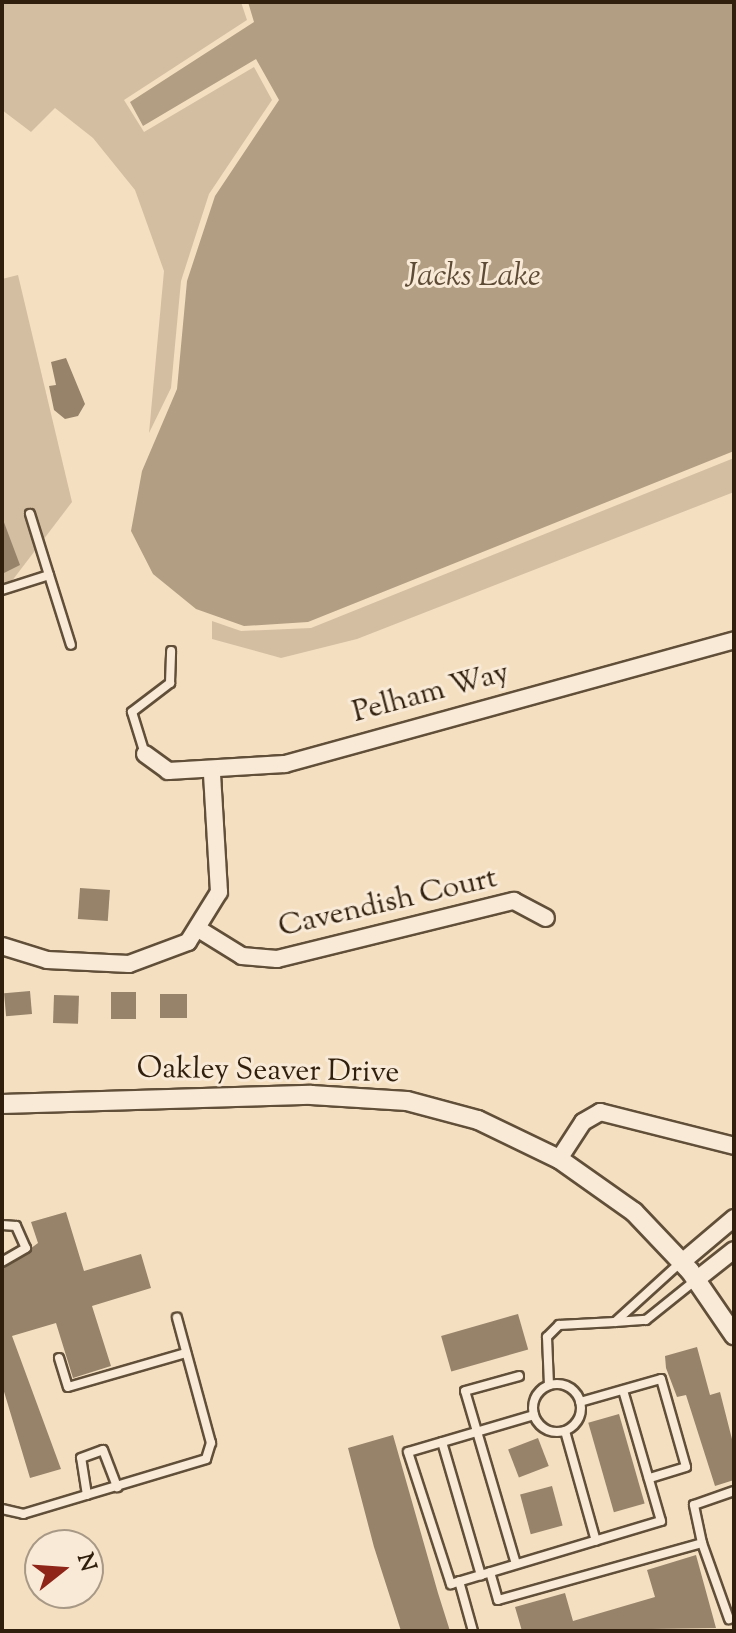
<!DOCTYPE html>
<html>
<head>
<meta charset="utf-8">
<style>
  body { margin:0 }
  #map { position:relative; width:736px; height:1633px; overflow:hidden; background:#f5dfc1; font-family:"Sorts Mill Goudy",serif }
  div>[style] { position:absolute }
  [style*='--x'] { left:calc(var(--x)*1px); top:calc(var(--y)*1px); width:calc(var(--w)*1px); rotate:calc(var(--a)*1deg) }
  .green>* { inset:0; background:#d4bea2 }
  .water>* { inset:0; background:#b29e83 }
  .building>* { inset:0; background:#96836a; transform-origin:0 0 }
  .roads { filter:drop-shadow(2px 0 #614f39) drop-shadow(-2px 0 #614f39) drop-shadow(0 2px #614f39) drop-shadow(0 -2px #614f39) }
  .service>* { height:8px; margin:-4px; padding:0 4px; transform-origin:4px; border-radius:4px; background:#f8ead7 }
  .service>.ring { margin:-4px; padding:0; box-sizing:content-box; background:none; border:8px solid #f8ead7; border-radius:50% }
  .minor>* { height:16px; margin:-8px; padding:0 8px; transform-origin:8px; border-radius:8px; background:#f8ead7 }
  .tertiary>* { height:18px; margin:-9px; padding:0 9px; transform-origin:9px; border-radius:9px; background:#f8ead7 }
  span { translate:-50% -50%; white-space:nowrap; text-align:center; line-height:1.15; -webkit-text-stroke:6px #f8ead7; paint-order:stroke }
  .street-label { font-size:30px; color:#301f0c }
  .water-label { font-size:32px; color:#5e4b36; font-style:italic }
  .frame { position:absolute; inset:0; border:4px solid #301f0c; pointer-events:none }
  .north { position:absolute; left:24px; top:1529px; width:80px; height:80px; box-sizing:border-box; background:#f8ead7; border:2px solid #a89986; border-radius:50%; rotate:73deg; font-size:22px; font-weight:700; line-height:32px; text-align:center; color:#301f0c }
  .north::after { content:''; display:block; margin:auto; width:28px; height:36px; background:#8f2418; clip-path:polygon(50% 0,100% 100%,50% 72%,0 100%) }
</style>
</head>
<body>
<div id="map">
  <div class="green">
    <div style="clip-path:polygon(2px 2px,241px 2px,247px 20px,124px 100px,144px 132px,254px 67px,272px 100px,209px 194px,181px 281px,171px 388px,149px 433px,164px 271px,135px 190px,93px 138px,55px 108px,31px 132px,2px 110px)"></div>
    <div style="clip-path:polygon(18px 275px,72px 502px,2px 594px,2px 279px)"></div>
    <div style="clip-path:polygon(734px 458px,734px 492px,357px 639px,281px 658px,212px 639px,212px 621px,241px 631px,311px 628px)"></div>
  </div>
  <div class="water">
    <div style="clip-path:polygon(248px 2px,734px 2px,734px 451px,308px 622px,244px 626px,196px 609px,153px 574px,131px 531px,142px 471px,177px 389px,187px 281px,215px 196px,279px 100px,256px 59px,143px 126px,130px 102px,254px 22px)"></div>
  </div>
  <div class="building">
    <div style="clip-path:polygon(66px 358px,85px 404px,78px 416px,65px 419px,54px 410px,49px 386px,56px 385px,51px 362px)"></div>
    <div style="clip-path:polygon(2px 517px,20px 565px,2px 574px)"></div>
    <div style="left:80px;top:888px;width:30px;height:31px;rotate:4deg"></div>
    <div style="left:30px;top:991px;width:23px;height:26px;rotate:85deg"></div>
    <div style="left:111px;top:992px;width:25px;height:27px"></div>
    <div style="left:160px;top:994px;width:27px;height:24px"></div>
    <div style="left:54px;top:995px;width:25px;height:28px;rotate:2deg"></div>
    <div style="clip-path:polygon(66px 1212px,84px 1271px,141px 1254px,151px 1288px,92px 1306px,111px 1366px,73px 1378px,56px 1323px,12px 1336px,61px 1469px,30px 1478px,2px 1385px,3px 1269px,38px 1243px,31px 1222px)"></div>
    <div style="left:518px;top:1314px;width:37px;height:80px;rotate:74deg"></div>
    <div style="clip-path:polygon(697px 1347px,710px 1395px,720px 1392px,734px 1447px,734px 1480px,715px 1486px,686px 1395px,677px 1397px,666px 1368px,665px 1356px)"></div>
    <div style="left:619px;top:1414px;width:93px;height:32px;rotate:74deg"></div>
    <div style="clip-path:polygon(393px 1435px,438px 1593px,450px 1631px,401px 1631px,374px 1547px,348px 1448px)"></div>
    <div style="left:538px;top:1438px;width:30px;height:32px;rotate:69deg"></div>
    <div style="left:552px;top:1486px;width:41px;height:33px;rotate:75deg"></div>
    <div style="clip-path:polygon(696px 1555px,716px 1628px,522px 1631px,515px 1607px,565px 1593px,573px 1621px,655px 1597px,647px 1570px)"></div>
  </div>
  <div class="roads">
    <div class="service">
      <div style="--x:49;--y:575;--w:73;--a:72.6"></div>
      <div style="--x:2;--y:590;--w:49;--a:-17.7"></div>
      <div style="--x:49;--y:575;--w:64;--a:-107.3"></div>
      <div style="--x:145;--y:754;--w:44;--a:-107.2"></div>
      <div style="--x:132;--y:712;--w:48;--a:-37.3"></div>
      <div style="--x:170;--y:683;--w:32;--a:-88"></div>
      <div style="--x:2;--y:1225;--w:14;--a:4"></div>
      <div style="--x:16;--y:1226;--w:24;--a:66"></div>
      <div style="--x:26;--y:1248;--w:28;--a:150"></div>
      <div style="--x:681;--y:1262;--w:89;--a:137.7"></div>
      <div style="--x:615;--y:1322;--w:31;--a:-4"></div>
      <div style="--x:646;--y:1320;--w:64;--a:-38.7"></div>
      <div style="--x:59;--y:1358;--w:30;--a:73"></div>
      <div style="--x:68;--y:1387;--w:123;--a:-16.1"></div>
      <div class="ring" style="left:533px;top:1384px;width:40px;height:40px"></div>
      <div style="--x:549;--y:1385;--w:48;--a:-92.4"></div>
      <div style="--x:547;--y:1337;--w:17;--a:-45"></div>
      <div style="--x:559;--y:1325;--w:56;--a:-3.1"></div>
      <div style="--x:580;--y:1402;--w:84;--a:-15.9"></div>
      <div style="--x:661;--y:1379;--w:91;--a:74.1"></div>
      <div style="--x:686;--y:1467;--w:39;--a:163"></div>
      <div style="--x:534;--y:1415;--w:131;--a:163.6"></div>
      <div style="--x:408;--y:1452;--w:139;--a:72"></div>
      <div style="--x:451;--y:1584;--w:219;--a:-16.7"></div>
      <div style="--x:661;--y:1521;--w:136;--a:-106.2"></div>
      <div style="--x:565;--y:1431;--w:114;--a:74.3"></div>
      <div style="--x:442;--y:1442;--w:139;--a:73.7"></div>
      <div style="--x:87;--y:1495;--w:37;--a:-99"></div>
      <div style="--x:81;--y:1458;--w:23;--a:-20"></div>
      <div style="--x:103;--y:1450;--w:40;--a:69"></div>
      <div style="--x:2;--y:1509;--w:22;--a:13"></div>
      <div style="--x:23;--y:1514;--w:191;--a:-16.7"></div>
      <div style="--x:206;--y:1459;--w:17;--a:-73"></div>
      <div style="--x:211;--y:1443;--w:130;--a:-105.2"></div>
      <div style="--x:702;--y:1543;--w:81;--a:70.4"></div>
      <div style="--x:516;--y:1564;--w:180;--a:-106.4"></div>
      <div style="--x:465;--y:1391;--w:56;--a:-15.5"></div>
      <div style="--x:490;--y:1572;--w:29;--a:74"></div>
      <div style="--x:498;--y:1600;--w:212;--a:-15.6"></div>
      <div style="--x:702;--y:1543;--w:39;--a:-102"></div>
      <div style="--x:694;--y:1505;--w:42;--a:-19.3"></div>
      <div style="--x:459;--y:1581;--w:52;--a:74.4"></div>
    </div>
    <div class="minor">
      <div style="--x:145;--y:754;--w:29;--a:36"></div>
      <div style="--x:168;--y:771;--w:117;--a:-3.4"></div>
      <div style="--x:285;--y:764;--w:466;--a:-15.4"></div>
      <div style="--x:200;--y:930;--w:49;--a:31.8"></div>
      <div style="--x:242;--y:956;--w:35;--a:5"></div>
      <div style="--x:277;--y:959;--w:244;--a:-13.8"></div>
      <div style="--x:514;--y:901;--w:36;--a:28"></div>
      <div style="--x:2;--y:946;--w:47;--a:17.3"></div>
      <div style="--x:47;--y:960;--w:82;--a:2.8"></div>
      <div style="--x:129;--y:964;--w:63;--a:-20.4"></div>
      <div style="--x:188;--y:942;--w:59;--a:-58.2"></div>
      <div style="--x:219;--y:892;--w:119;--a:-93.4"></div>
      <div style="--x:559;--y:1159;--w:44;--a:-57"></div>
      <div style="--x:583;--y:1122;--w:20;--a:-30"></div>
      <div style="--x:600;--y:1112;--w:138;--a:14.2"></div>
      <div style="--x:682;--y:1262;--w:68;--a:-40.2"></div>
      <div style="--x:696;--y:1280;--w:48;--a:-38.3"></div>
    </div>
    <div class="tertiary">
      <div style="--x:2;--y:1104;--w:309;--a:-1.7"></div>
      <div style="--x:311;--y:1095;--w:96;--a:3.6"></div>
      <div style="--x:407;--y:1101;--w:73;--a:15"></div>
      <div style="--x:478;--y:1120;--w:90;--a:25.7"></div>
      <div style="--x:559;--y:1159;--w:92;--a:35.2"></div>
      <div style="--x:634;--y:1212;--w:81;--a:46.5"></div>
      <div style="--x:690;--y:1271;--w:78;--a:55.5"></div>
    </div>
  </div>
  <div class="street-label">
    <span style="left:431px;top:694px;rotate:-15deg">Pelham Way</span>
    <span style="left:388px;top:904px;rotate:-13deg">Cavendish Court</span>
    <span style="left:268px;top:1072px;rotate:1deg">Oakley Seaver Drive</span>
  </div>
  <div class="water-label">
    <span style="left:473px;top:277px">Jacks Lake</span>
  </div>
  <div class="frame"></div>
  <div class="north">N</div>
</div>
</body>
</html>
